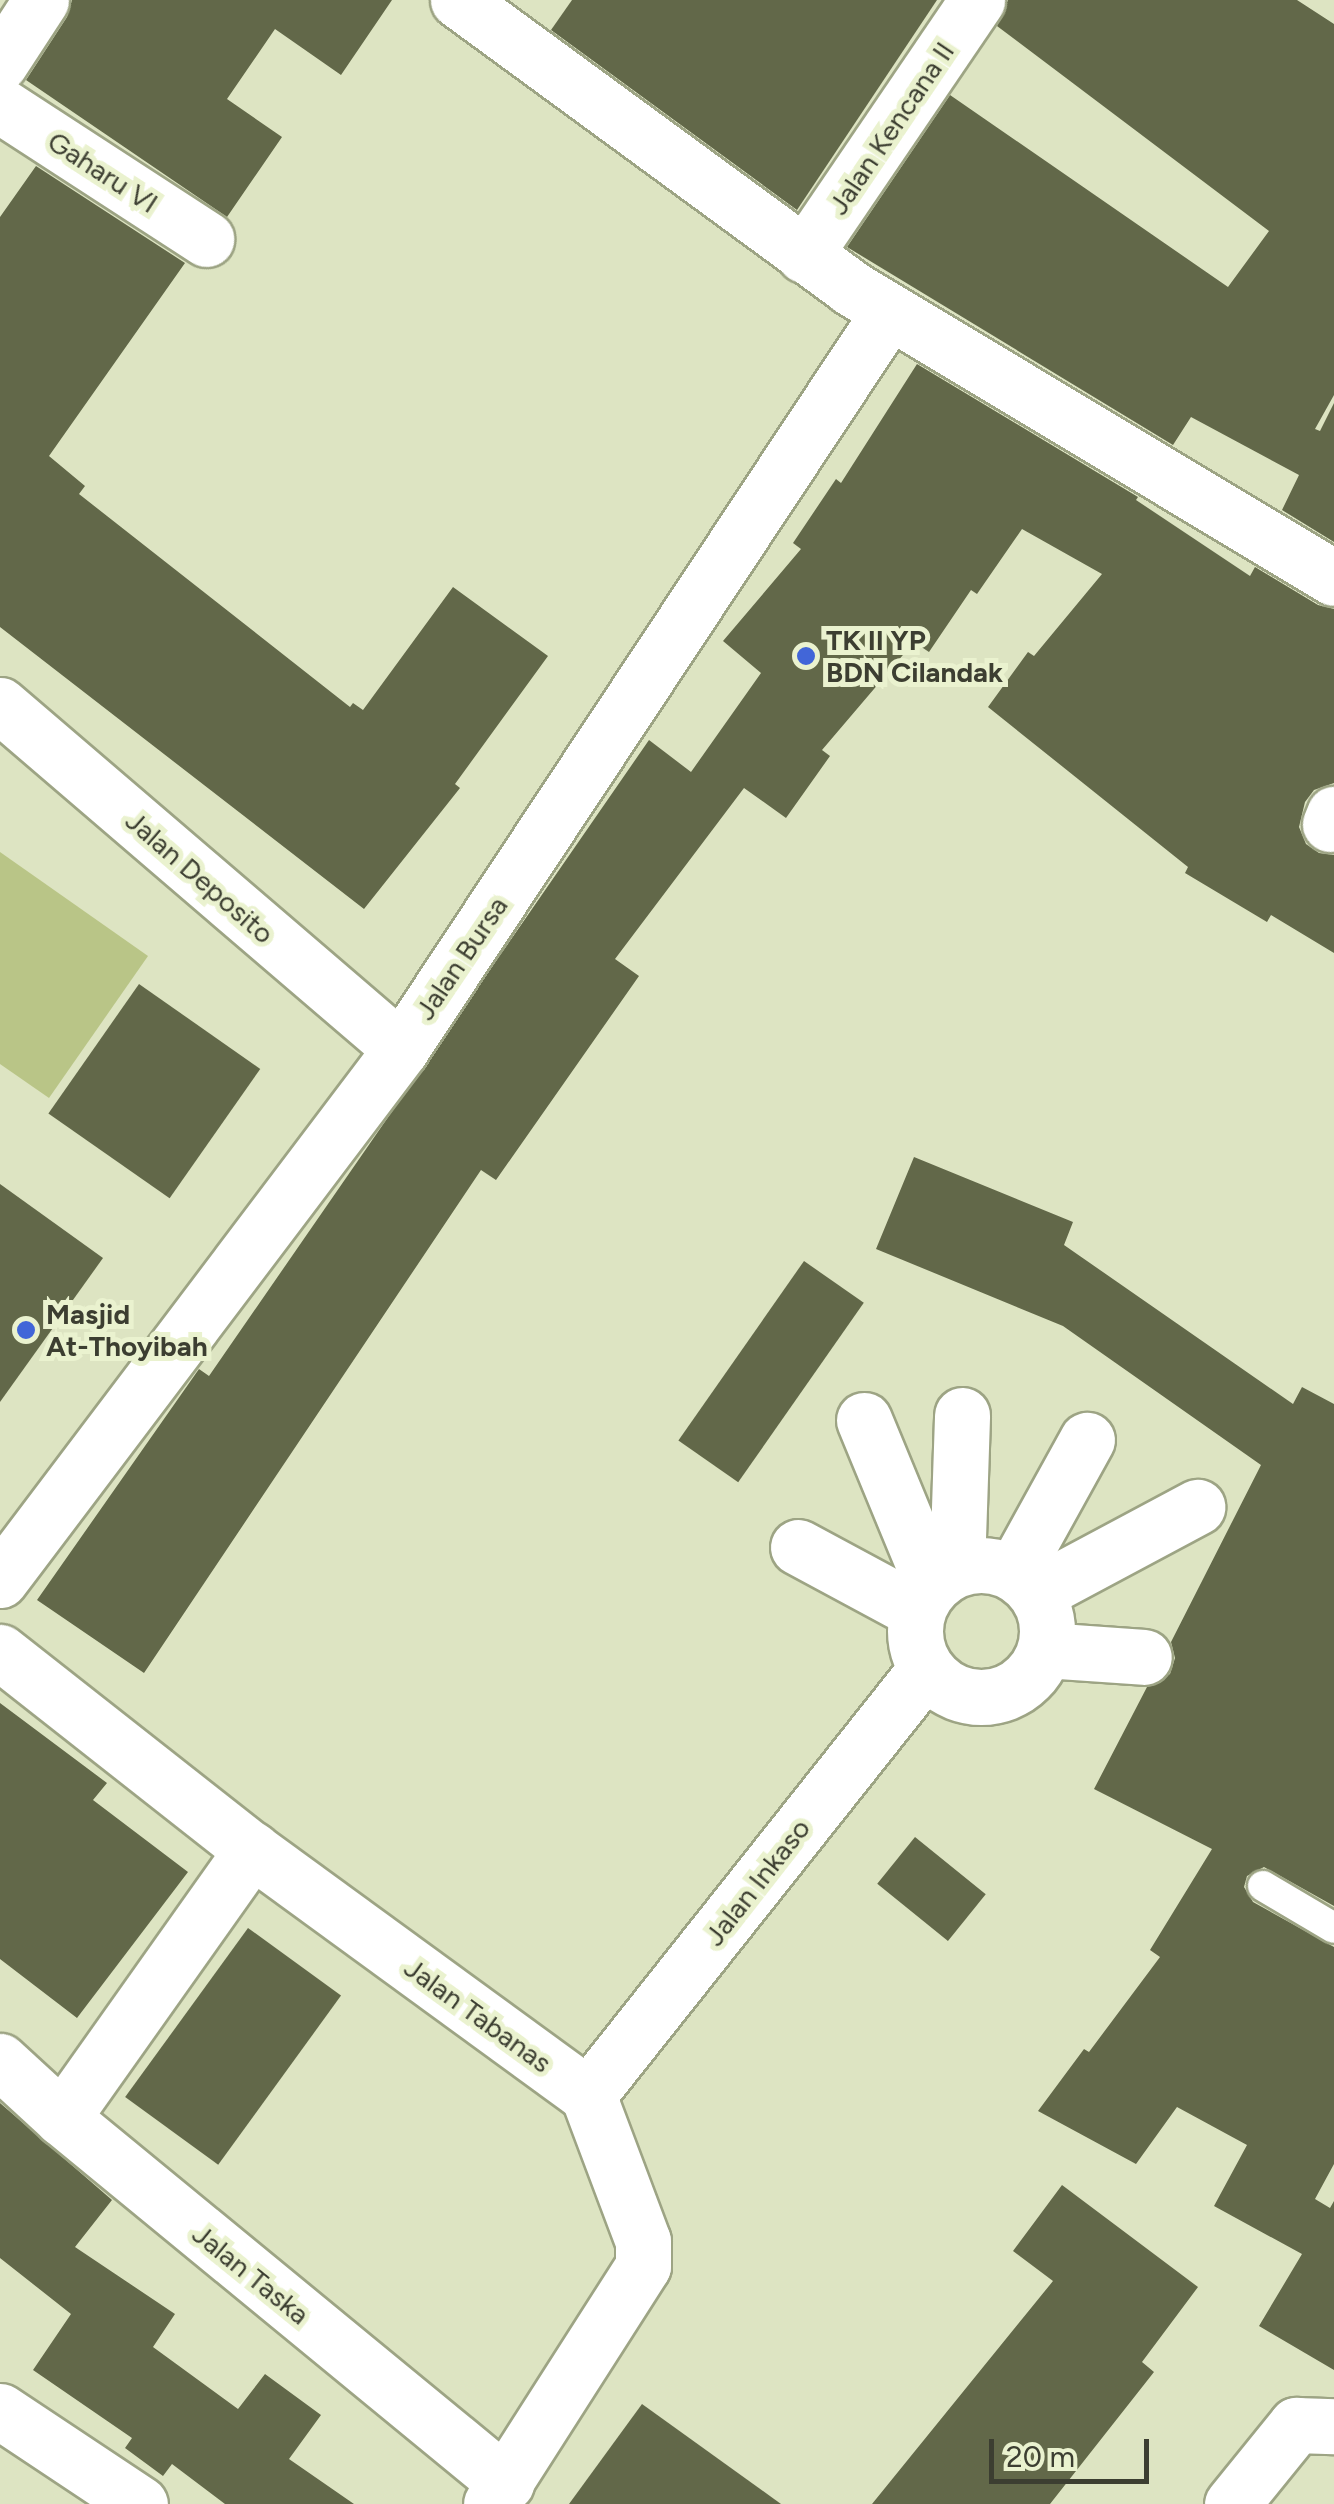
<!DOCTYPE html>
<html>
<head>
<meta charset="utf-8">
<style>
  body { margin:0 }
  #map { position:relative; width:1334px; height:2504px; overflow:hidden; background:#dde4c2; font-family:Figtree,sans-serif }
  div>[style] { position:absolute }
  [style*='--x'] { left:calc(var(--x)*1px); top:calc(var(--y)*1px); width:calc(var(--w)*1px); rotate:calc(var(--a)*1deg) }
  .green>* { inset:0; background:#b9c587 }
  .building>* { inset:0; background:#626849; transform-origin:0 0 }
  .roads { filter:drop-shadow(2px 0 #9da484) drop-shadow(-2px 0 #9da484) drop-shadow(0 2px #9da484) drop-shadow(0 -2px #9da484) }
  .lane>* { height:30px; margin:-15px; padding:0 15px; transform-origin:15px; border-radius:15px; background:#fff }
  .street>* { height:55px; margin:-27.5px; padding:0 27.5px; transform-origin:27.5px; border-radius:27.5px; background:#fff }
  .street>.ring { margin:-27.5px; padding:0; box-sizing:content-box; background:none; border:55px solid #fff; border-radius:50% }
  .dots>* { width:28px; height:28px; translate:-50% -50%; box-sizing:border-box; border:5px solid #eaf2cf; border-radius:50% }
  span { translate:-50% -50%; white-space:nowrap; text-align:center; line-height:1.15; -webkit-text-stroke:10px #eaf2cf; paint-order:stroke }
  .street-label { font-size:28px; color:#3c3e31 }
  .poi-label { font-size:28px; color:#3c3e31; font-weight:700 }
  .left { translate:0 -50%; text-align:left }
  .scale { position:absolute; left:989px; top:2439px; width:160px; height:45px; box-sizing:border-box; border:5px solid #3c3e31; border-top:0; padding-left:12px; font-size:30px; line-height:35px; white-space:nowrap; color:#3c3e31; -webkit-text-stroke:8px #eaf2cf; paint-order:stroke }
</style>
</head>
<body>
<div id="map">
  <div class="green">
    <div style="clip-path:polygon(0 852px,148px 956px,49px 1098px,0 1064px)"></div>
  </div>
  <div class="building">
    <div style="clip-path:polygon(72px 0,392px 0,341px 75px,275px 29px,227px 99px,282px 137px,227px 217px,26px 80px,67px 17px)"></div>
    <div style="clip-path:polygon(572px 0,937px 0,797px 210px,551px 30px)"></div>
    <div style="clip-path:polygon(1008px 0,1297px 0,1334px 24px,1334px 395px,1315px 429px,1320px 431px,1334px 403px,1334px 542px,1282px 510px,1299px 475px,1191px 417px,1173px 445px,847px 247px,950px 95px,1228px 287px,1269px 231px,997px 26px)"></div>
    <div style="clip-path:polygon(36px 166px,185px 263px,49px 456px,85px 486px,79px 494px,350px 707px,353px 703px,363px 710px,453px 587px,548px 656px,455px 784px,460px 788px,364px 909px,0 627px,0 217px)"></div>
    <div style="clip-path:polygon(917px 364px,1138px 497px,1136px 500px,1250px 576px,1255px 567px,1318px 605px,1334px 609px,1334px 783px,1314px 790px,1305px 802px,1299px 827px,1306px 844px,1319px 853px,1334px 855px,1334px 953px,1271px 915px,1267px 922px,1185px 873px,1188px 867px,988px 707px,1028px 652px,1034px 656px,1102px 574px,1022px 529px,977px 594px,971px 590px,929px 652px,914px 642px,822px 750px,830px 756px,786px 818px,744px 788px,615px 959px,639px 976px,496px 1180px,481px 1170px,144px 1673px,37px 1600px,199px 1369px,209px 1376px,649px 740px,691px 772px,761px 673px,723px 641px,801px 549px,793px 543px,836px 479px,841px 483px)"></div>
    <div style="left:139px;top:984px;width:148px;height:158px;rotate:35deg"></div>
    <div style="clip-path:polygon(914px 1157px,1073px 1222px,1064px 1245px,1293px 1404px,1302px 1387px,1334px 1404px,1334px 1906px,1264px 1867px,1247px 1876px,1244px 1887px,1253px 1902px,1334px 1947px,1334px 2164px,1315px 2199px,1330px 2208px,1334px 2201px,1334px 2370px,1259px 2326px,1302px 2254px,1214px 2206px,1247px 2145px,1177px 2107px,1136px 2164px,1038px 2111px,1084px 2049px,1089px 2052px,1160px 1957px,1150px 1950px,1212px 1849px,1094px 1789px,1147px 1687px,1170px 1674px,1175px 1658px,1171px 1642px,1261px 1465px,1063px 1326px,876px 1249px)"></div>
    <div style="clip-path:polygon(0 1184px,103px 1258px,0 1402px)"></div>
    <div style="left:804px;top:1261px;width:73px;height:219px;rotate:35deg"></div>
    <div style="clip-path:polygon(0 1703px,107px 1783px,93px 1800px,188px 1872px,77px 2018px,0 1959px)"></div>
    <div style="left:915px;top:1837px;width:91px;height:60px;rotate:39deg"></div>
    <div style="left:248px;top:1928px;width:115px;height:209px;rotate:36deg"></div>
    <div style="clip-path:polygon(0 2103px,112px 2200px,75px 2247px,175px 2314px,153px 2347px,238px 2409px,265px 2374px,321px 2415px,289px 2459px,354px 2504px,225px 2504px,172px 2464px,163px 2476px,125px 2448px,132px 2438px,33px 2370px,71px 2314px,0 2258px)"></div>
    <div style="clip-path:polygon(1062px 2185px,1198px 2287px,1142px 2362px,1154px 2372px,1050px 2504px,872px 2504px,1053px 2281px,1013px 2251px)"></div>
    <div style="clip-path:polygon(642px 2404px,781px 2504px,569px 2504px)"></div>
  </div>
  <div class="roads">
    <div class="lane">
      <div style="--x:1263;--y:1886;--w:82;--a:30.6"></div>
    </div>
    <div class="street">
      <div style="--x:458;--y:0;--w:487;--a:36.2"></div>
      <div style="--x:851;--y:288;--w:563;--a:30.98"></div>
      <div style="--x:0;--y:63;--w:75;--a:-56.9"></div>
      <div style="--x:0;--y:105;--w:246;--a:33"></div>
      <div style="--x:804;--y:255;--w:308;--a:-55.8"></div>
      <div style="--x:0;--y:705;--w:528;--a:40.62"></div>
      <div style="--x:1330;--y:824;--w:11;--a:-68"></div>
      <div style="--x:864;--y:1420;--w:178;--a:67.6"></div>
      <div style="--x:798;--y:1547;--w:135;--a:28.3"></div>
      <div class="ring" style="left:915px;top:1565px;width:77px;height:77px"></div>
      <div style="--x:957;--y:1568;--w:153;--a:-88.1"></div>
      <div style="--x:1014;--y:1572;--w:151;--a:-61.1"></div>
      <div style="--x:0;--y:1580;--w:665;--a:-52.94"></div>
      <div style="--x:401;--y:1049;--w:884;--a:-56.49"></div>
      <div style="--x:1036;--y:1593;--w:183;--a:-28.1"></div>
      <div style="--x:1045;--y:1650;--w:99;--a:4"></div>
      <div style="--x:0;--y:1652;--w:320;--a:38.2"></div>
      <div style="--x:252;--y:1850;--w:416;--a:36.1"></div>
      <div style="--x:588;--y:2095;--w:156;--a:69.4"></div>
      <div style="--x:643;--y:2241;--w:25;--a:90"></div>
      <div style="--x:643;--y:2266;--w:282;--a:122.6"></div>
      <div style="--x:0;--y:2061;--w:84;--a:42.6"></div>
      <div style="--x:62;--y:2118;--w:575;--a:39.42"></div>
      <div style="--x:588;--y:2095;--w:544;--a:-51.57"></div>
      <div style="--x:62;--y:2118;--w:329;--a:-54.7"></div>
      <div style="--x:0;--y:2411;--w:168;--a:33.6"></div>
      <div style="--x:1232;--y:2504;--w:102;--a:-51"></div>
      <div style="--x:1296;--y:2425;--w:38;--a:2"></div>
    </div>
  </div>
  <div class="dots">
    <div style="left:806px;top:656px;background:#4266d8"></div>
    <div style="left:26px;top:1330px;background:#4266d8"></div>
  </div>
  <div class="street-label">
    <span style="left:891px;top:128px;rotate:-56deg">Jalan Kencana II</span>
    <span style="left:103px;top:172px;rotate:33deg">Gaharu VI</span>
    <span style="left:200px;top:877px;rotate:41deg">Jalan Deposito</span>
    <span style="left:461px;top:958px;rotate:-56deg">Jalan Bursa</span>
    <span style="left:757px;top:1882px;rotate:-52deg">Jalan Inkaso</span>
    <span style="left:478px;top:2015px;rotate:36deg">Jalan Tabanas</span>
    <span style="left:251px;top:2274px;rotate:39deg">Jalan Taska</span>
  </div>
  <div class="poi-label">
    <span class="left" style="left:826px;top:656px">TK II YP<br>BDN Cilandak</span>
    <span class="left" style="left:46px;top:1330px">Masjid<br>At-Thoyibah</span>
  </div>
  <div class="scale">20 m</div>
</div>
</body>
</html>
